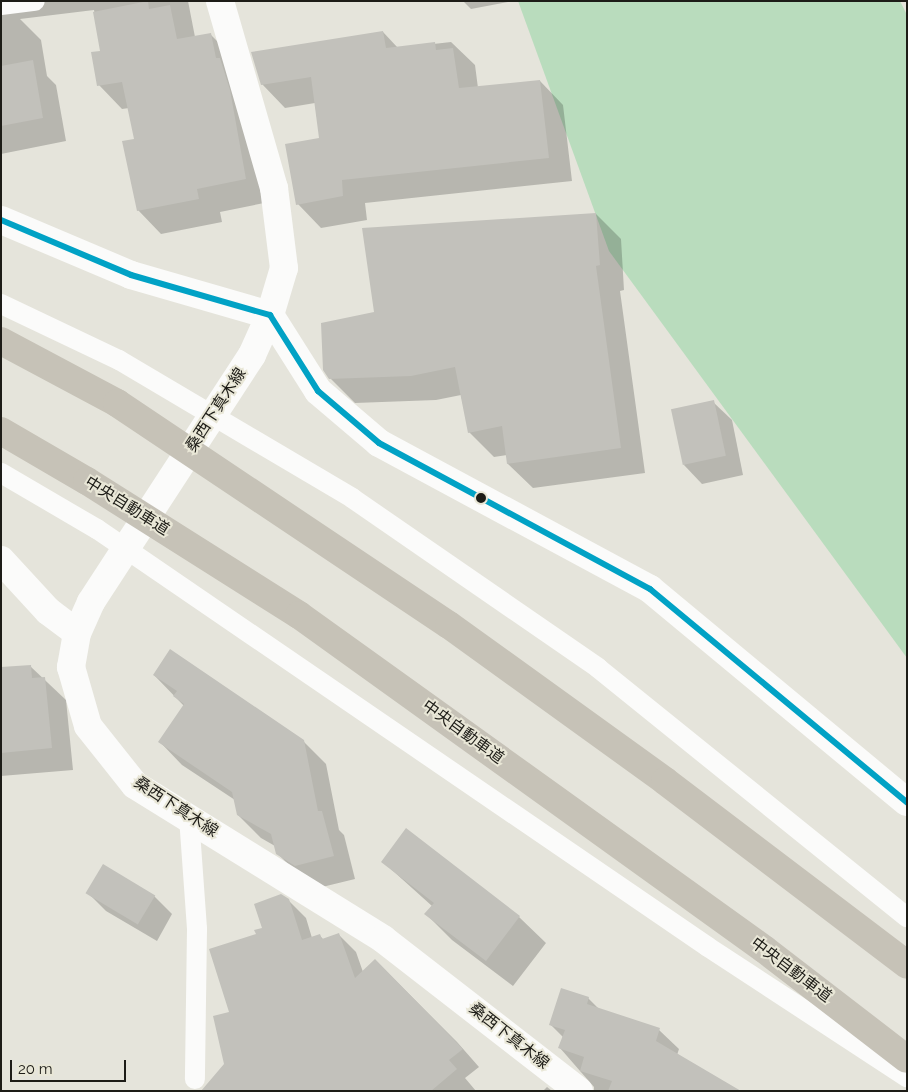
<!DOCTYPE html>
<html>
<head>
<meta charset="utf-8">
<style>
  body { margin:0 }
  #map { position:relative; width:908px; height:1092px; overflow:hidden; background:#e5e4db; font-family:Raleway,"Noto Sans JP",sans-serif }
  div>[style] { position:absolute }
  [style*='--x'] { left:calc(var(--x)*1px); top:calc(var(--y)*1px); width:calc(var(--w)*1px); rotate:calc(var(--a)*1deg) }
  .green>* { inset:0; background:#b9dcbd }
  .shadow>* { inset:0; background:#0003 }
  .building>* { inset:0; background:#c2c1bb; transform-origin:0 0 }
  .lane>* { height:20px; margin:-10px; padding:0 10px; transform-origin:10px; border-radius:10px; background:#fbfbfa }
  .street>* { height:28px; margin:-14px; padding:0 14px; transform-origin:14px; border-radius:14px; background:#fbfbfa }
  .secondary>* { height:28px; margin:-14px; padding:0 14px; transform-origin:14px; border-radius:14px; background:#fbfbfa }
  .highway>* { height:28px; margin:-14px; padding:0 14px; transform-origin:14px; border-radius:14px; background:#c6c2b7 }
  .bus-1>* { height:6px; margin:-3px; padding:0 3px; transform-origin:3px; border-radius:3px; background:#01a2c5 }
  .dots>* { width:14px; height:14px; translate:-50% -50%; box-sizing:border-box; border:2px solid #e9e7d7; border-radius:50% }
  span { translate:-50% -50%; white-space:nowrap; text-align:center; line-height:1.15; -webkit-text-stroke:4px #e9e7d7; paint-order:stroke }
  .street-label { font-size:16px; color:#1d1c17 }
  .frame { position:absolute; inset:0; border:2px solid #1d1c17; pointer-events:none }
  .scale { position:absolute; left:10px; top:1060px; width:116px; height:22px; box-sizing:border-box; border:2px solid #1d1c17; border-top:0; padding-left:6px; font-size:15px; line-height:18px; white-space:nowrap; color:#1d1c17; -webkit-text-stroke:4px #e9e7d7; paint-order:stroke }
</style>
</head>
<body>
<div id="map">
  <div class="green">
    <div style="clip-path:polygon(518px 1px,900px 1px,907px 15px,907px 658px,609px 251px)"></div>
  </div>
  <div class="shadow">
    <div style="clip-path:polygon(1px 1px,188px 1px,195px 37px,210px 34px,234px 58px,269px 202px,220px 212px,222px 222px,161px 234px,138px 210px,135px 140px,129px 108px,122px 109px,99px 85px,101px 52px,94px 10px,20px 19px,41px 40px,47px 76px,56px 85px,66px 141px,1px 154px)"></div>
    <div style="clip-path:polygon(463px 1px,508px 1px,508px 2px,471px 9px)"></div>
    <div style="clip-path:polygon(383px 32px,398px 48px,451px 42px,475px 65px,478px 88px,540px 81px,563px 105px,572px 181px,365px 203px,367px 220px,321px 228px,298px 204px,320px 139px,315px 103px,285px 108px,262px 84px)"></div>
    <div style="clip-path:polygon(596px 214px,621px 239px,624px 290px,620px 291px,645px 473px,533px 488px,508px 464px,507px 455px,494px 457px,469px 432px,461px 395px,436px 400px,355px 403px,330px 378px,376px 313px)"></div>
    <div style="clip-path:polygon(713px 402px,732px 420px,743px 475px,702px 484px,684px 465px)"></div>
    <div style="clip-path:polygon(30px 666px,66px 700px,73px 770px,1px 776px,1px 669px)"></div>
    <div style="clip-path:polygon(154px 675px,303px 741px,326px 764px,339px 830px,344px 835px,355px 879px,318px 888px,300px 876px,277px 853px,275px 846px,261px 838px,238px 815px,235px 800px,182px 765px,160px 742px,184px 706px)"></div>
    <div style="clip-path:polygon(382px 861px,519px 917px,546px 943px,513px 986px,452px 940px,426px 914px,432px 906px)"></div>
    <div style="clip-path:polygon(88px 893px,154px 896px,172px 914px,157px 941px,106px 911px)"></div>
    <div style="clip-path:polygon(288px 900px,306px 918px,312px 938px,320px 936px,324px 940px,339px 935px,356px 952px,363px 972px,375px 960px,457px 1042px,479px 1067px,465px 1078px,476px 1091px,346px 1091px,226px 1064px,231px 1013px,257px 935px)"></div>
    <div style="clip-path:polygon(588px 998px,599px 1009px,659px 1030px,679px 1049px,677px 1055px,738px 1091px,594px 1091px,594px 1087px,560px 1048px,564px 1038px,550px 1024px)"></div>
    <div style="clip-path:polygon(547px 1087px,552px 1091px,543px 1091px)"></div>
  </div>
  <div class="building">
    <div style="clip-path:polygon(148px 1px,149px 9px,170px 5px,177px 39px,211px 33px,216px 58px,220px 58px,230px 90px,246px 179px,197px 189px,199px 199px,137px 211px,122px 141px,134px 139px,122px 82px,97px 86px,91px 52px,100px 51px,93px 12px)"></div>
    <div style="clip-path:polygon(383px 31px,386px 48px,435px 42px,436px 50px,453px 48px,459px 88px,540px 80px,549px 158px,342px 180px,343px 196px,296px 205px,285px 144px,319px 138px,311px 77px,261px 85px,251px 52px)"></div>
    <div style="clip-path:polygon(33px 60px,43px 118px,1px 126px,1px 66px)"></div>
    <div style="clip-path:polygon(596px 213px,600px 265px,596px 266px,621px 448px,507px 464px,502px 426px,468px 433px,455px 367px,411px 376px,329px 379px,323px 370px,321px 323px,374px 312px,362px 228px)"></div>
    <div style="left:714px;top:400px;width:57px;height:44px;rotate:78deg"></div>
    <div style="clip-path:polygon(170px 649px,304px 740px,318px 811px,322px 811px,334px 856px,295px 866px,276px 854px,271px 834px,237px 815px,232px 792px,158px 742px,184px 704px,173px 696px,177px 691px,153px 675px)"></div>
    <div style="clip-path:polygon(31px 665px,32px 678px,45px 677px,52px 748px,1px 753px,1px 667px)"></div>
    <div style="clip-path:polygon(406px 828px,520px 916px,486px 961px,424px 914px,434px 903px,381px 862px)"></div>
    <div style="left:103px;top:864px;width:61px;height:34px;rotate:31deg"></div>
    <div style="clip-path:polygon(281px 894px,289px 899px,302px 940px,320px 934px,322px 939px,339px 933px,355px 978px,375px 959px,463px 1049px,449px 1060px,457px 1069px,431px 1091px,201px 1091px,224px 1064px,213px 1016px,229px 1012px,209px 949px,256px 934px,254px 930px,262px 928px,254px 904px)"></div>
    <div style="clip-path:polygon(561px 988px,589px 997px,587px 1004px,660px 1028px,656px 1041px,741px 1091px,608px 1091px,612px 1081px,580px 1071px,584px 1057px,558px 1048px,565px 1030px,549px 1025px)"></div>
  </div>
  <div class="lane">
    <div style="--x:1;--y:5;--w:34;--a:-7"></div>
    <div style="--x:1;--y:304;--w:131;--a:25.4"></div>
    <div style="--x:119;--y:360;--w:271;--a:30.6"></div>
    <div style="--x:352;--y:498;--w:299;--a:34.6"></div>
    <div style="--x:598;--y:668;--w:397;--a:38.9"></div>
    <div style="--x:1;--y:473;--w:111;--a:30.3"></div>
    <div style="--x:97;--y:529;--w:740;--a:34.38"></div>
    <div style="--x:708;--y:947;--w:238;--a:33.2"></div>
    <div style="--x:189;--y:817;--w:112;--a:85.9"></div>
    <div style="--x:197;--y:929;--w:150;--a:90.8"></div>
  </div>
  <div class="street">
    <div style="--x:1;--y:220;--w:141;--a:22.9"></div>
    <div style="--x:131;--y:275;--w:145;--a:16.1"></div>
    <div style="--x:270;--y:315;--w:90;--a:57.7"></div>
    <div style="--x:318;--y:391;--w:80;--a:40.4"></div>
    <div style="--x:379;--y:443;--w:308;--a:28.3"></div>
    <div style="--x:650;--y:589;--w:334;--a:39.7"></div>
    <div style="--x:1;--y:560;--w:69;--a:47.3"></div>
    <div style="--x:48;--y:611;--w:36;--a:37"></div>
  </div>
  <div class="secondary">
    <div style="--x:220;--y:1;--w:195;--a:73.9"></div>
    <div style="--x:274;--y:188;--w:81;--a:82.9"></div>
    <div style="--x:284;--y:268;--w:49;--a:106.6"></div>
    <div style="--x:270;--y:315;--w:44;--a:114.2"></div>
    <div style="--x:252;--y:355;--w:295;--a:123.1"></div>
    <div style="--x:91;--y:602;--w:34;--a:114"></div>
    <div style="--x:77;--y:633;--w:35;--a:100"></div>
    <div style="--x:71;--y:667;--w:61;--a:73.9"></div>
    <div style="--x:88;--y:726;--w:75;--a:51.5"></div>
    <div style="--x:135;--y:785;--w:292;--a:31.8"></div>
    <div style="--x:383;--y:939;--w:248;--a:37.8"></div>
  </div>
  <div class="highway">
    <div style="--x:1;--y:341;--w:132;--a:28.1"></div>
    <div style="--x:117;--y:403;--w:399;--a:33.8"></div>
    <div style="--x:449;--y:625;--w:266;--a:35.8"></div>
    <div style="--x:665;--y:781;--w:304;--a:37.2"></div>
    <div style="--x:1;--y:431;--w:99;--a:30.2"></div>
    <div style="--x:87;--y:481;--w:251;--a:32.3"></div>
    <div style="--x:299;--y:615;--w:573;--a:35.69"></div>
    <div style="--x:764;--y:949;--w:180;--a:37.6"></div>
  </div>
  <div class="bus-1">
    <div style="--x:1;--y:220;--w:141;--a:22.9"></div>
    <div style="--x:131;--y:275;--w:145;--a:16.1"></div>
    <div style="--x:270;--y:315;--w:90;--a:57.7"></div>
    <div style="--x:318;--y:391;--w:80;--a:40.4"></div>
    <div style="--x:379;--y:443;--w:308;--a:28.3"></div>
    <div style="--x:650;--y:589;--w:334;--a:39.7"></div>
  </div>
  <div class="dots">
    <div style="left:481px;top:498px;background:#1d1c17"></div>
  </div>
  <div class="street-label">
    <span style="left:216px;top:410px;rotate:-57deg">桑西下真木線</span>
    <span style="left:127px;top:506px;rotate:32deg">中央自動車道</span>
    <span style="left:463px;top:732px;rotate:36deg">中央自動車道</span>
    <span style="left:176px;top:807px;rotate:33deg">桑西下真木線</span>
    <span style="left:791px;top:970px;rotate:37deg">中央自動車道</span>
    <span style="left:509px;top:1036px;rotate:38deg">桑西下真木線</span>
  </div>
  <div class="frame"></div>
  <div class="scale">20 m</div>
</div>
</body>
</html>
